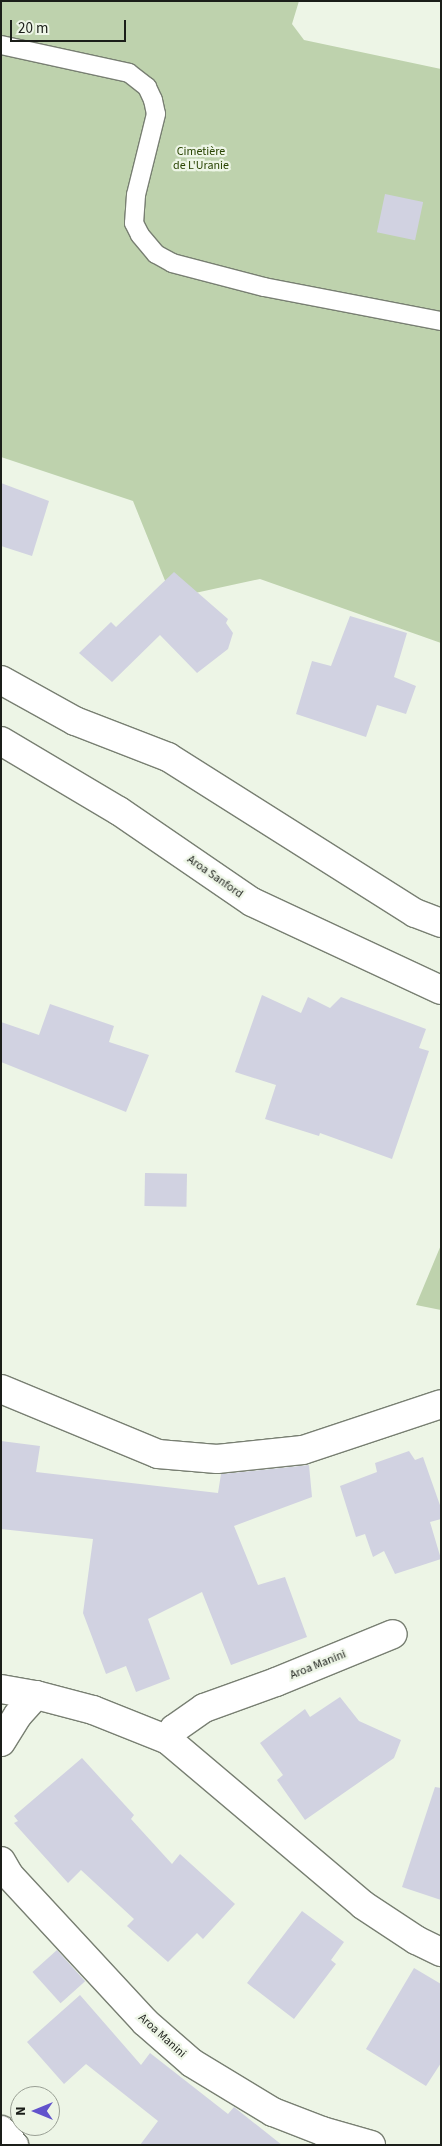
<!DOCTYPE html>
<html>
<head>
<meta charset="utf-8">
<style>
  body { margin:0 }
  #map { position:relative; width:442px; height:2146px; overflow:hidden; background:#edf5e6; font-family:"Source Sans 3",sans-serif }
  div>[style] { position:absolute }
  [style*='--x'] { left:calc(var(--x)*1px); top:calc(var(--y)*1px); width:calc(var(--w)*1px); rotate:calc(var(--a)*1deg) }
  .green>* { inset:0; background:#bed2ad }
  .building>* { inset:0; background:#d1d2e1; transform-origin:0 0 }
  .roads { filter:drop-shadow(1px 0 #787f72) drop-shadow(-1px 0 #787f72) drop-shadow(0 1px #787f72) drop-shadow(0 -1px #787f72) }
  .lane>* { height:18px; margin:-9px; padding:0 9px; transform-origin:9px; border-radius:9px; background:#fff }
  .street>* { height:28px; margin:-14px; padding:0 14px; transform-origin:14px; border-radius:14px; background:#fff }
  span { translate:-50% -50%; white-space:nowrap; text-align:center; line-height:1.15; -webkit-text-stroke:4.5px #edf5e6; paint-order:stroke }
  .park-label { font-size:12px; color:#294402 }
  .street-label { font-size:12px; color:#1b1e19 }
  .frame { position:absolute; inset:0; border:2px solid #1b1e19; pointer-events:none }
  .north { position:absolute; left:10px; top:2086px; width:50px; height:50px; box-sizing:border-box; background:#edf5e6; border:1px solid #999f94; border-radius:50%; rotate:270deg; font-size:14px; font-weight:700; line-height:20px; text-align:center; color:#1b1e19 }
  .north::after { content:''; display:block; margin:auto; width:18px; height:22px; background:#6253cc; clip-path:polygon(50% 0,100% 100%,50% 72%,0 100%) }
  .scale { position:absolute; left:10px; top:20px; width:116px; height:22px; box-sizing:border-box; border:2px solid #1b1e19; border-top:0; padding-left:6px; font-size:15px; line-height:18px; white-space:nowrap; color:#1b1e19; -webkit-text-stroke:4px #edf5e6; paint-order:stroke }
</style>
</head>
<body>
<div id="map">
  <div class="green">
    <div style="clip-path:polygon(1px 1px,299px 1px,292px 24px,304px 40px,441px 69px,441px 643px,260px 579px,172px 598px,133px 501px,1px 457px)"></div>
    <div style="clip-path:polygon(441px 1245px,441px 1310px,416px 1305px)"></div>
  </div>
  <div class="building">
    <div style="left:385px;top:194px;width:39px;height:39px;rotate:12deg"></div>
    <div style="clip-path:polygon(1px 483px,49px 501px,32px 556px,1px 546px)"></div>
    <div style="clip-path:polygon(174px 572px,228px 619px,226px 623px,233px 633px,228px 649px,197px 673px,160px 635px,112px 682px,79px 653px,111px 622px,116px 627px)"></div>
    <div style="clip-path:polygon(350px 616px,407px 633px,394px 677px,416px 686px,406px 714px,377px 705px,366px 737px,296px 714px,312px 661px,331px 666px)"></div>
    <div style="clip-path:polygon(262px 995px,301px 1013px,308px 997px,330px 1008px,341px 997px,426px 1029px,419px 1048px,429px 1051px,392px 1159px,320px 1133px,319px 1136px,265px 1119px,276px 1085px,235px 1072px)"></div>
    <div style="clip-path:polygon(50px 1004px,114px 1026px,109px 1042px,149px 1055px,126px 1112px,1px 1062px,1px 1022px,39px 1035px)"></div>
    <div style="left:145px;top:1173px;width:42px;height:33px;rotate:1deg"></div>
    <div style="clip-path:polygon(1px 1441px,40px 1446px,36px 1472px,218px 1493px,221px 1474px,309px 1465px,312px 1497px,234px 1526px,258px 1585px,285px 1577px,307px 1637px,231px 1665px,202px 1592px,148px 1619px,170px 1679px,136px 1692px,126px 1666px,106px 1674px,83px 1613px,93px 1539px,1px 1529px)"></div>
    <div style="clip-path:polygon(409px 1451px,415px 1460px,423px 1457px,441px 1508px,441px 1519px,430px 1522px,441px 1559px,395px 1574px,384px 1551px,373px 1557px,365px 1534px,356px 1537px,340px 1486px,377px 1472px,375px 1463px)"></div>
    <div style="clip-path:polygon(340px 1697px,359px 1721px,401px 1740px,394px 1758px,305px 1820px,277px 1780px,283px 1775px,260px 1743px,305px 1709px,310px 1717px)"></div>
    <div style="clip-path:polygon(82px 1758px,134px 1815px,131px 1819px,172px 1864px,180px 1854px,235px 1904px,203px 1939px,197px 1933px,168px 1962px,127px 1926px,134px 1919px,81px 1870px,68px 1883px,14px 1823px,18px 1821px,14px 1816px)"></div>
    <div style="clip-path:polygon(435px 1787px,441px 1788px,441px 1900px,402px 1887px)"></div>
    <div style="clip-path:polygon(302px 1911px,344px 1942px,331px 1960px,336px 1964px,294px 2019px,247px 1983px)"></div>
    <div style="left:57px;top:1950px;width:42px;height:33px;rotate:48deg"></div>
    <div style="clip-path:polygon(414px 1968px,441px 1984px,441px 2063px,426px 2086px,366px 2049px)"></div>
    <div style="clip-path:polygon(80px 1995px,141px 2065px,150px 2053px,228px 2114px,234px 2107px,282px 2145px,140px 2145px,158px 2121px,86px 2064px,64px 2084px,27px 2042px)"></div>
  </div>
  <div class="roads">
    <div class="lane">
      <div style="--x:1;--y:45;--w:131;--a:12.3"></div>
      <div style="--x:129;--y:73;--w:23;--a:38"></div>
      <div style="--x:147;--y:87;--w:14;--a:65"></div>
      <div style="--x:153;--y:100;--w:14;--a:78"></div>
      <div style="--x:156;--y:114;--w:83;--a:103.9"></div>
      <div style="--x:136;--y:195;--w:28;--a:94"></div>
      <div style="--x:134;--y:223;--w:13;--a:63"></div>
      <div style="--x:140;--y:235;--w:25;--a:50"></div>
      <div style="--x:156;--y:254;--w:18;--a:29"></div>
      <div style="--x:172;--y:263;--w:95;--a:14.6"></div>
      <div style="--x:264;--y:287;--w:180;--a:10.9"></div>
    </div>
    <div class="street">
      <div style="--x:1;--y:680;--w:85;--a:29"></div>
      <div style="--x:75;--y:721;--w:100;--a:21.2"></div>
      <div style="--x:168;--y:757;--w:292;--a:32.3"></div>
      <div style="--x:415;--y:913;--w:28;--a:21"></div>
      <div style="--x:1;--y:741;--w:137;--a:30.7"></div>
      <div style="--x:119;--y:811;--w:161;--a:34.4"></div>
      <div style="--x:252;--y:902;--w:208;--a:25"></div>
      <div style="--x:1;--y:1389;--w:170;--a:22.5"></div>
      <div style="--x:158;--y:1454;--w:59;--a:4.8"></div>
      <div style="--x:217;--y:1459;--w:86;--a:-6"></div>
      <div style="--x:303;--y:1450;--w:145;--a:-18.4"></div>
      <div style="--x:1;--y:1689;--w:36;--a:10"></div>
      <div style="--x:36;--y:1695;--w:59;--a:14.7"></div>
      <div style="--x:93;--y:1710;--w:81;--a:21.8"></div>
      <div style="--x:168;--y:1740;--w:255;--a:40.2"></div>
      <div style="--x:363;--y:1905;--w:64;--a:33.4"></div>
      <div style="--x:416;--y:1940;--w:28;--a:26"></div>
      <div style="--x:168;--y:1740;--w:13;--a:-61"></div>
      <div style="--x:174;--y:1729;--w:37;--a:-35"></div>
      <div style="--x:204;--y:1708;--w:77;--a:-19.9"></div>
      <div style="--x:276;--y:1682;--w:126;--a:-22.3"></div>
      <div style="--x:1;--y:1742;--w:32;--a:-58"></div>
      <div style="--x:18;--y:1715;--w:27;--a:-48"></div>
      <div style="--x:1;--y:1861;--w:16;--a:60"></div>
      <div style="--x:9;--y:1875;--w:200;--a:47.2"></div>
      <div style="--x:145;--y:2022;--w:62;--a:41.1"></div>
      <div style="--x:192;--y:2063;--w:95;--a:31.2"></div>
      <div style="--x:273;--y:2112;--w:53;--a:21.2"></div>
      <div style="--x:322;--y:2131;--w:51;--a:15.9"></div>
      <div style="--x:1;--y:2130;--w:20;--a:49"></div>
    </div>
  </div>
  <div class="park-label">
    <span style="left:201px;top:159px">Cimetière<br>de L'Uranie</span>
  </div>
  <div class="street-label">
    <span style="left:215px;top:877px;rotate:35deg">Aroa Sanford</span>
    <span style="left:318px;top:1665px;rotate:-22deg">Aroa Manini</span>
    <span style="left:162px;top:2036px;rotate:42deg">Aroa Manini</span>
  </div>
  <div class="frame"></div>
  <div class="north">N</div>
  <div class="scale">20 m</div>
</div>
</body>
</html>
